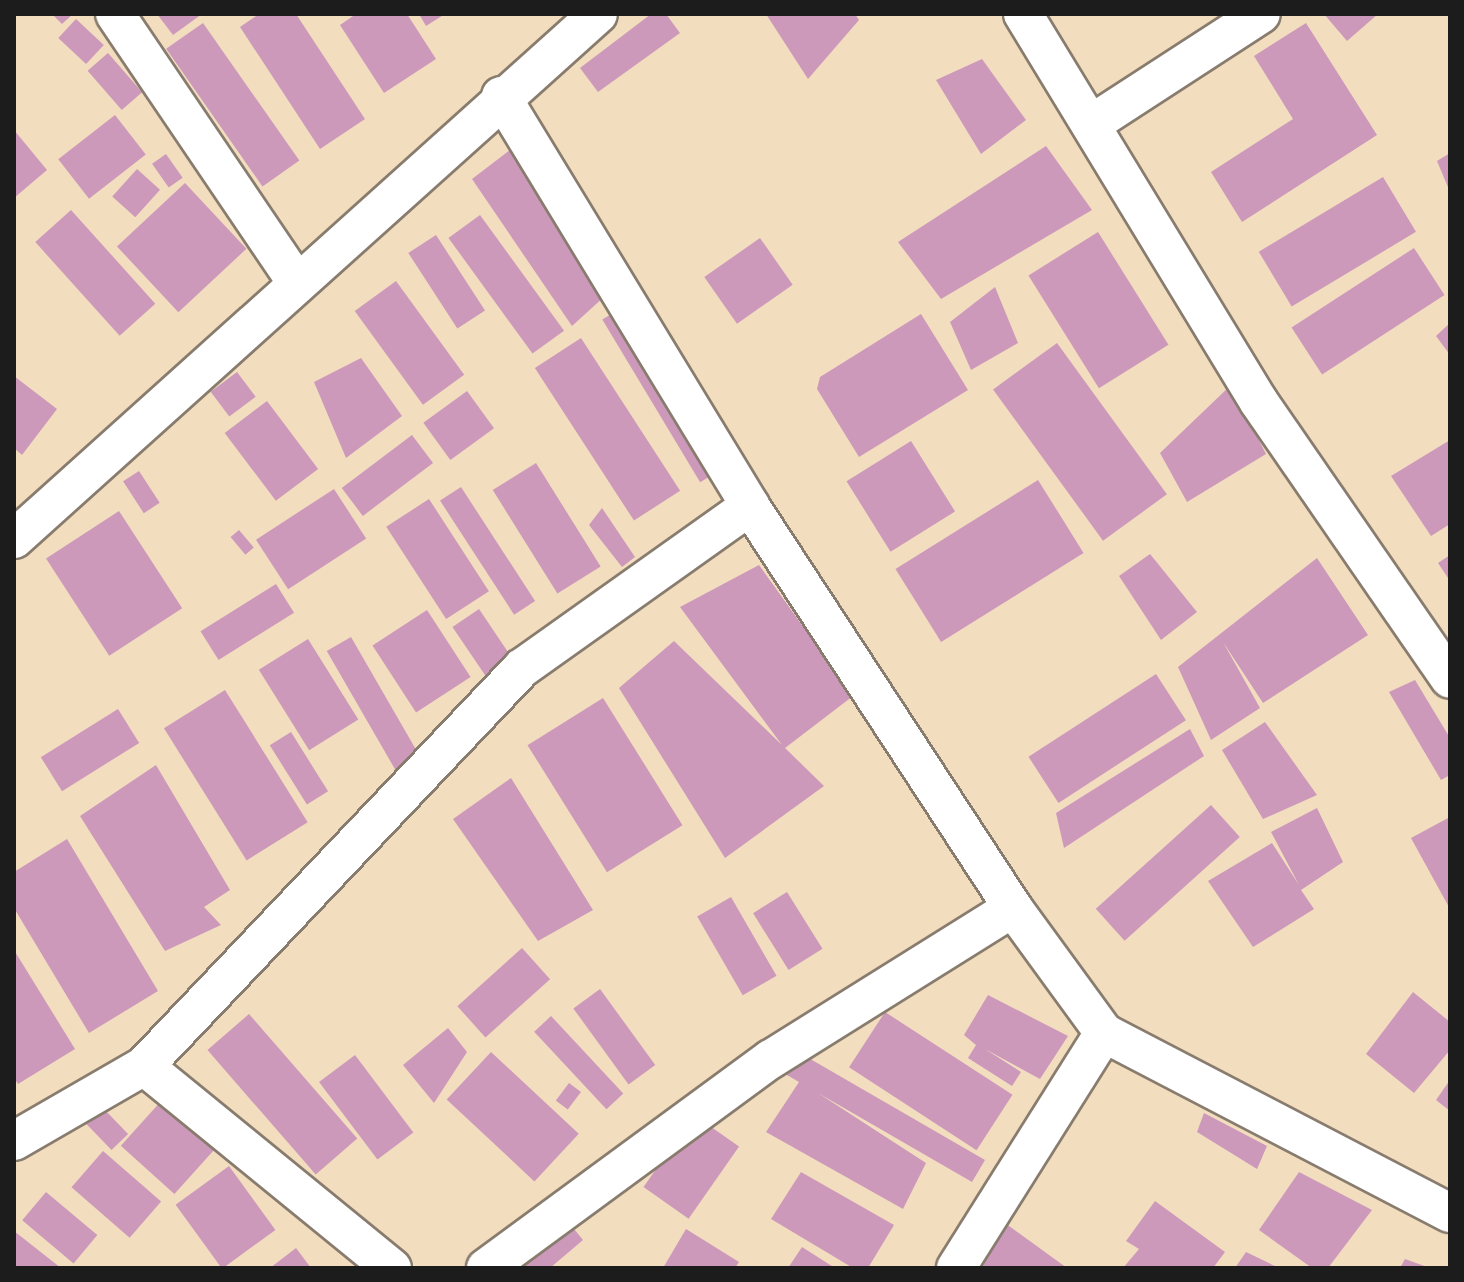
<!DOCTYPE html>
<html>
<head>
<meta charset="utf-8">
<style>
  body { margin:0 }
  #map { position:relative; width:1464px; height:1282px; overflow:hidden; background:#f3ddbf; font-family:"Shantell Sans",sans-serif }
  div>[style] { position:absolute }
  [style*='--x'] { left:calc(var(--x)*1px); top:calc(var(--y)*1px); width:calc(var(--w)*1px); rotate:calc(var(--a)*1deg) }
  .building>* { inset:0; background:#c9b; transform-origin:0 0 }
  .roads { filter:drop-shadow(2px 0 #887c6e) drop-shadow(-2px 0 #887c6e) drop-shadow(0 2px #887c6e) drop-shadow(0 -2px #887c6e) }
  .minor>* { height:38px; margin:-19px; padding:0 19px; transform-origin:19px; border-radius:19px; background:#fff }
  span { translate:-50% -50%; white-space:nowrap; text-align:center; line-height:1.15; -webkit-text-stroke:8px #fdfcf7; paint-order:stroke }
  .frame { position:absolute; inset:0; border:16px solid #1c1c1c; pointer-events:none }
</style>
</head>
<body>
<div id="map">
  <div class="building">
    <div style="clip-path:polygon(52px 14px,73px 14px,62px 24px)"></div>
    <div style="clip-path:polygon(157px 14px,202px 14px,173px 35px)"></div>
    <div style="clip-path:polygon(259px 14px,296px 14px,365px 119px,320px 149px,240px 27px)"></div>
    <div style="clip-path:polygon(356px 14px,407px 14px,436px 59px,384px 93px,340px 25px)"></div>
    <div style="clip-path:polygon(419px 14px,445px 14px,426px 26px)"></div>
    <div style="clip-path:polygon(651px 14px,666px 14px,680px 33px,598px 92px,580px 68px)"></div>
    <div style="clip-path:polygon(766px 14px,855px 14px,859px 20px,808px 79px)"></div>
    <div style="clip-path:polygon(1324px 14px,1378px 14px,1347px 41px)"></div>
    <div style="left:76px;top:19px;width:38px;height:26px;rotate:43deg"></div>
    <div style="left:203px;top:23px;width:168px;height:45px;rotate:55deg"></div>
    <div style="clip-path:polygon(1306px 23px,1377px 135px,1242px 222px,1211px 172px,1293px 119px,1254px 56px)"></div>
    <div style="left:108px;top:53px;width:52px;height:27px;rotate:49deg"></div>
    <div style="clip-path:polygon(982px 59px,1026px 120px,981px 154px,936px 80px)"></div>
    <div style="left:115px;top:115px;width:50px;height:72px;rotate:52deg"></div>
    <div style="clip-path:polygon(14px 130px,47px 170px,14px 198px)"></div>
    <div style="clip-path:polygon(1046px 146px,1092px 210px,941px 299px,898px 242px)"></div>
    <div style="clip-path:polygon(514px 147px,605px 296px,572px 326px,472px 179px)"></div>
    <div style="clip-path:polygon(1450px 153px,1450px 192px,1437px 161px)"></div>
    <div style="left:166px;top:154px;width:29px;height:17px;rotate:55deg"></div>
    <div style="left:137px;top:169px;width:31px;height:37px;rotate:42deg"></div>
    <div style="left:1383px;top:177px;width:64px;height:145px;rotate:59deg"></div>
    <div style="left:185px;top:183px;width:90px;height:93px;rotate:47deg"></div>
    <div style="left:71px;top:210px;width:126px;height:48px;rotate:48deg"></div>
    <div style="left:480px;top:215px;width:143px;height:39px;rotate:54deg"></div>
    <div style="left:1098px;top:232px;width:133px;height:82px;rotate:58deg"></div>
    <div style="left:436px;top:235px;width:90px;height:33px;rotate:57deg"></div>
    <div style="left:760px;top:238px;width:57px;height:68px;rotate:55deg"></div>
    <div style="left:1414px;top:248px;width:56px;height:146px;rotate:57deg"></div>
    <div style="left:396px;top:281px;width:116px;height:51px;rotate:54deg"></div>
    <div style="clip-path:polygon(995px 287px,1018px 343px,971px 370px,950px 322px)"></div>
    <div style="left:628px;top:304px;width:190px;height:30px;rotate:59deg"></div>
    <div style="clip-path:polygon(921px 314px,968px 390px,859px 457px,817px 389px,820px 377px)"></div>
    <div style="clip-path:polygon(1450px 323px,1450px 355px,1436px 336px)"></div>
    <div style="left:581px;top:338px;width:182px;height:55px;rotate:57deg"></div>
    <div style="left:1057px;top:343px;width:187px;height:79px;rotate:54deg"></div>
    <div style="clip-path:polygon(361px 358px,402px 416px,346px 458px,314px 382px)"></div>
    <div style="left:237px;top:372px;width:31px;height:33px;rotate:53deg"></div>
    <div style="clip-path:polygon(14px 376px,57px 409px,22px 455px,14px 448px)"></div>
    <div style="clip-path:polygon(1231px 385px,1266px 454px,1187px 502px,1160px 453px)"></div>
    <div style="left:467px;top:391px;width:46px;height:54px;rotate:54deg"></div>
    <div style="left:267px;top:401px;width:85px;height:53px;rotate:53deg"></div>
    <div style="left:412px;top:435px;width:35px;height:88px;rotate:53deg"></div>
    <div style="clip-path:polygon(1450px 440px,1450px 524px,1431px 536px,1391px 476px)"></div>
    <div style="left:911px;top:441px;width:83px;height:76px;rotate:58deg"></div>
    <div style="left:536px;top:463px;width:122px;height:51px;rotate:58deg"></div>
    <div style="left:139px;top:471px;width:38px;height:19px;rotate:57deg"></div>
    <div style="left:1038px;top:480px;width:86px;height:168px;rotate:58deg"></div>
    <div style="left:461px;top:487px;width:136px;height:25px;rotate:57deg"></div>
    <div style="left:334px;top:489px;width:59px;height:93px;rotate:57deg"></div>
    <div style="left:429px;top:499px;width:110px;height:51px;rotate:57deg"></div>
    <div style="clip-path:polygon(602px 508px,635px 557px,622px 567px,589px 525px)"></div>
    <div style="left:119px;top:511px;width:116px;height:87px;rotate:57deg"></div>
    <div style="left:239px;top:530px;width:23px;height:11px;rotate:50deg"></div>
    <div style="clip-path:polygon(1150px 554px,1197px 612px,1161px 640px,1119px 576px)"></div>
    <div style="clip-path:polygon(1450px 555px,1450px 581px,1438px 563px)"></div>
    <div style="clip-path:polygon(1317px 558px,1368px 635px,1263px 703px,1223px 642px,1260px 708px,1211px 740px,1178px 667px)"></div>
    <div style="clip-path:polygon(759px 565px,853px 696px,785px 748px,824px 786px,725px 858px,619px 688px,674px 641px,782px 745px,680px 607px)"></div>
    <div style="left:276px;top:584px;width:34px;height:89px;rotate:58deg"></div>
    <div style="left:479px;top:609px;width:69px;height:32px;rotate:56deg"></div>
    <div style="left:427px;top:610px;width:80px;height:65px;rotate:57deg"></div>
    <div style="left:351px;top:637px;width:147px;height:28px;rotate:60deg"></div>
    <div style="left:308px;top:639px;width:95px;height:58px;rotate:58deg"></div>
    <div style="left:1156px;top:674px;width:55px;height:152px;rotate:57deg"></div>
    <div style="clip-path:polygon(1415px 680px,1450px 738px,1450px 775px,1441px 780px,1389px 692px)"></div>
    <div style="left:225px;top:690px;width:156px;height:72px;rotate:58deg"></div>
    <div style="left:603px;top:698px;width:150px;height:89px;rotate:58deg"></div>
    <div style="left:118px;top:709px;width:40px;height:91px;rotate:58deg"></div>
    <div style="clip-path:polygon(1265px 722px,1317px 795px,1263px 819px,1222px 750px)"></div>
    <div style="clip-path:polygon(1190px 729px,1204px 756px,1064px 848px,1056px 813px)"></div>
    <div style="left:291px;top:732px;width:70px;height:25px;rotate:58deg"></div>
    <div style="clip-path:polygon(156px 765px,230px 890px,204px 907px,221px 925px,165px 951px,80px 816px)"></div>
    <div style="clip-path:polygon(511px 778px,593px 910px,538px 941px,453px 819px)"></div>
    <div style="left:1211px;top:805px;width:43px;height:155px;rotate:48deg"></div>
    <div style="clip-path:polygon(1317px 808px,1343px 862px,1301px 890px,1314px 909px,1253px 947px,1208px 881px,1272px 843px,1299px 885px,1271px 832px)"></div>
    <div style="clip-path:polygon(1450px 817px,1450px 909px,1411px 838px)"></div>
    <div style="clip-path:polygon(67px 839px,158px 991px,89px 1033px,14px 908px,14px 872px)"></div>
    <div style="left:787px;top:892px;width:67px;height:40px;rotate:58deg"></div>
    <div style="left:731px;top:897px;width:91px;height:39px;rotate:60deg"></div>
    <div style="left:522px;top:948px;width:42px;height:87px;rotate:48deg"></div>
    <div style="clip-path:polygon(14px 950px,75px 1049px,18px 1084px,14px 1078px)"></div>
    <div style="left:600px;top:989px;width:94px;height:33px;rotate:54deg"></div>
    <div style="clip-path:polygon(1413px 992px,1450px 1022px,1450px 1050px,1414px 1093px,1366px 1054px)"></div>
    <div style="clip-path:polygon(988px 995px,1068px 1036px,1040px 1079px,985px 1049px,1021px 1072px,1012px 1086px,968px 1058px,976px 1045px,964px 1035px)"></div>
    <div style="left:885px;top:1012px;width:152px;height:66px;rotate:33deg"></div>
    <div style="left:249px;top:1014px;width:165px;height:55px;rotate:49deg"></div>
    <div style="left:551px;top:1016px;width:106px;height:23px;rotate:47deg"></div>
    <div style="clip-path:polygon(448px 1028px,467px 1052px,434px 1103px,403px 1065px)"></div>
    <div style="clip-path:polygon(793px 1049px,985px 1160px,972px 1182px,818px 1093px,926px 1163px,903px 1209px,766px 1132px,799px 1082px,780px 1071px)"></div>
    <div style="left:491px;top:1052px;width:120px;height:65px;rotate:43deg"></div>
    <div style="left:355px;top:1055px;width:97px;height:45px;rotate:53deg"></div>
    <div style="clip-path:polygon(1450px 1080px,1450px 1111px,1436px 1100px)"></div>
    <div style="left:569px;top:1083px;width:15px;height:22px;rotate:37deg"></div>
    <div style="left:163px;top:1099px;width:72px;height:63px;rotate:42deg"></div>
    <div style="left:101px;top:1106px;width:39px;height:23px;rotate:46deg"></div>
    <div style="clip-path:polygon(1204px 1113px,1267px 1146px,1257px 1169px,1197px 1132px)"></div>
    <div style="left:694px;top:1115px;width:55px;height:88px;rotate:35deg"></div>
    <div style="left:103px;top:1151px;width:77px;height:48px;rotate:41deg"></div>
    <div style="left:229px;top:1166px;width:79px;height:66px;rotate:54deg"></div>
    <div style="clip-path:polygon(801px 1172px,894px 1225px,868px 1268px,853px 1268px,771px 1219px)"></div>
    <div style="clip-path:polygon(1299px 1172px,1372px 1210px,1328px 1268px,1312px 1268px,1259px 1230px)"></div>
    <div style="left:46px;top:1192px;width:67px;height:37px;rotate:40deg"></div>
    <div style="clip-path:polygon(548px 1197px,583px 1240px,550px 1268px,497px 1268px,483px 1252px)"></div>
    <div style="clip-path:polygon(1155px 1201px,1225px 1252px,1213px 1268px,1123px 1268px,1139px 1249px,1126px 1241px)"></div>
    <div style="clip-path:polygon(1005px 1223px,1067px 1268px,982px 1268px)"></div>
    <div style="clip-path:polygon(686px 1229px,739px 1262px,735px 1268px,663px 1268px)"></div>
    <div style="clip-path:polygon(14px 1231px,61px 1268px,14px 1268px)"></div>
    <div style="clip-path:polygon(802px 1247px,835px 1268px,788px 1268px)"></div>
    <div style="clip-path:polygon(296px 1248px,311px 1268px,270px 1268px)"></div>
    <div style="clip-path:polygon(1246px 1252px,1279px 1268px,1235px 1268px)"></div>
    <div style="clip-path:polygon(1405px 1259px,1430px 1268px,1400px 1268px)"></div>
  </div>
  <div class="roads">
    <div class="minor">
      <div style="--x:115;--y:14;--w:321;--a:55.9"></div>
      <div style="--x:1023;--y:14;--w:454;--a:58.7"></div>
      <div style="--x:1259;--y:402;--w:336;--a:55.4"></div>
      <div style="--x:501;--y:96;--w:480;--a:58.7"></div>
      <div style="--x:750;--y:506;--w:480;--a:56.8"></div>
      <div style="--x:1013;--y:908;--w:155;--a:53.9"></div>
      <div style="--x:1104;--y:1033;--w:390;--a:27.5"></div>
      <div style="--x:1093;--y:123;--w:200;--a:-33"></div>
      <div style="--x:14;--y:539;--w:785;--a:-41.95"></div>
      <div style="--x:144;--y:1066;--w:320;--a:39.2"></div>
      <div style="--x:14;--y:1141;--w:150;--a:-30"></div>
      <div style="--x:144;--y:1066;--w:549;--a:-46.48"></div>
      <div style="--x:522;--y:668;--w:280;--a:-35.4"></div>
      <div style="--x:486;--y:1268;--w:353;--a:-36.3"></div>
      <div style="--x:771;--y:1059;--w:285;--a:-32"></div>
      <div style="--x:956;--y:1268;--w:278;--a:-57.8"></div>
    </div>
  </div>
  <div class="frame"></div>
</div>
</body>
</html>
